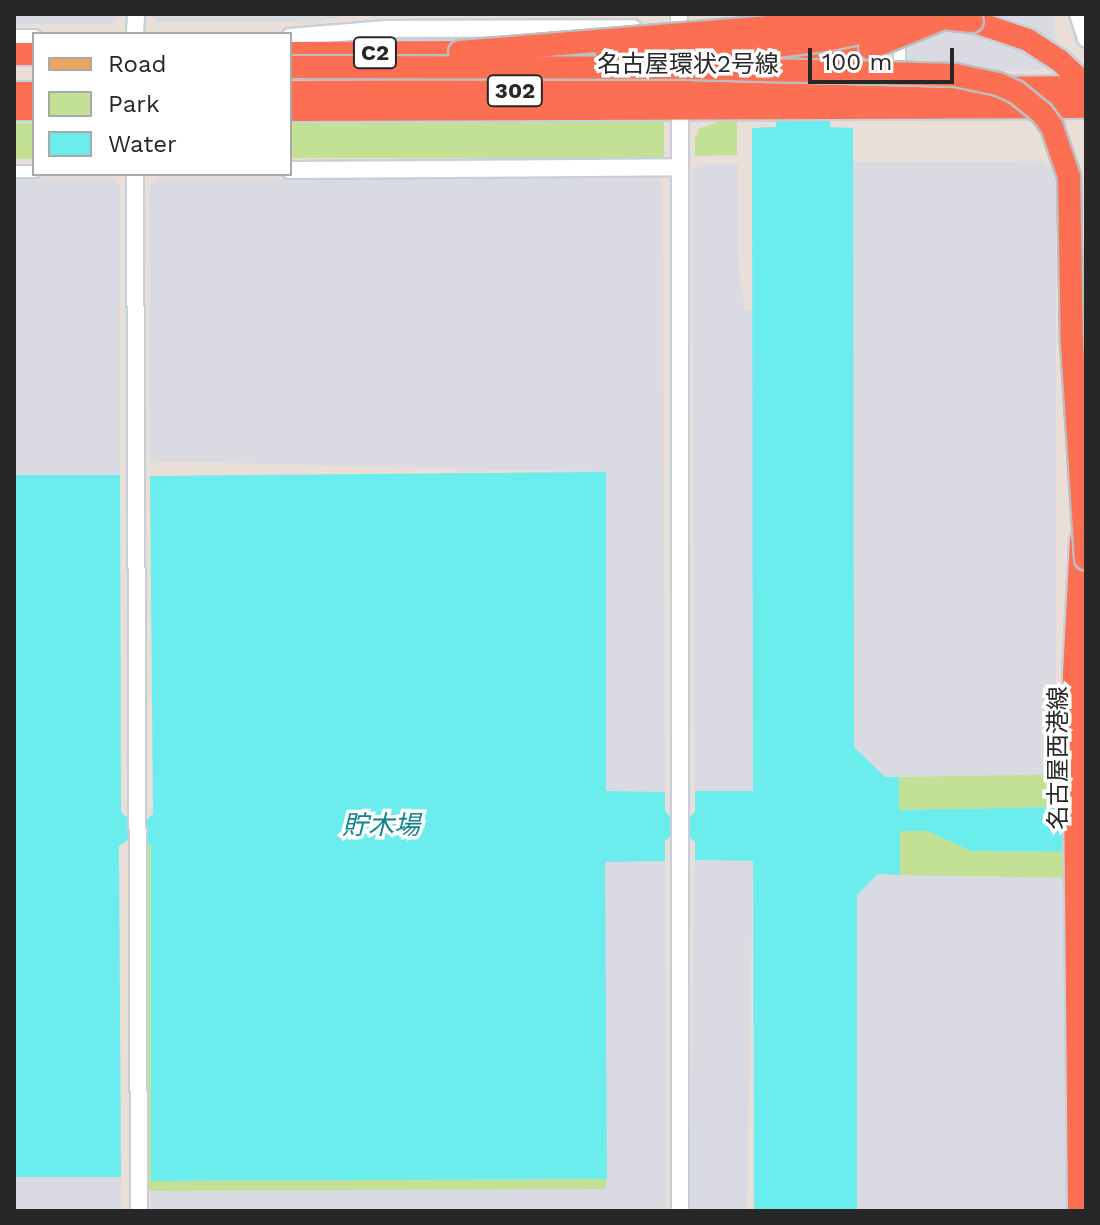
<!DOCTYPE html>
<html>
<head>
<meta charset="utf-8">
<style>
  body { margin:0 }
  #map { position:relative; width:1100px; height:1225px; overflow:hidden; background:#eaded9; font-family:"Work Sans","Noto Sans JP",sans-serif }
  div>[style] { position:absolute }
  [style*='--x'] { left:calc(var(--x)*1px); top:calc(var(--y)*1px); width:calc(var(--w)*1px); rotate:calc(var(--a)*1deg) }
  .industrial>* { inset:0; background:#dadae2; transform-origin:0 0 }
  .green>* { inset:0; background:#c3e195; transform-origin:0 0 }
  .water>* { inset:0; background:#6beced }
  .roads { filter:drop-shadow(2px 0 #c7d0da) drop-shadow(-2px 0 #c7d0da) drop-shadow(0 2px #c7d0da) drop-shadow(0 -2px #c7d0da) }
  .street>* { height:11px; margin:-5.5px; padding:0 5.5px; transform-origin:5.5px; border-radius:5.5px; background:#fff }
  .secondary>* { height:16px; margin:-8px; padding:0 8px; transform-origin:8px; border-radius:8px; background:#fff }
  .primary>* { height:18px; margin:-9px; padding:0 9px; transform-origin:9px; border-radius:9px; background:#efa559 }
  .highway>* { height:22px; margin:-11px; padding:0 11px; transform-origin:11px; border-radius:11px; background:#fc6f52 }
  .bridges { filter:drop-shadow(2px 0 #bebebe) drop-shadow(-2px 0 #bebebe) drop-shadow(0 2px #bebebe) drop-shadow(0 -2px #bebebe) }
  .highway-bridge>* { height:22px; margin:-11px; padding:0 11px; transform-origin:11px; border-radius:11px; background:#fc6f52 }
  span { translate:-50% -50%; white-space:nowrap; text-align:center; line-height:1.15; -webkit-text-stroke:7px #fff; paint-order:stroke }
  .shield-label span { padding:2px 6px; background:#fff; border:2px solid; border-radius:6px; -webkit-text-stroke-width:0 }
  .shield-label { font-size:22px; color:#272727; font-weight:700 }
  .street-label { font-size:24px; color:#272727 }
  .water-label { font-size:26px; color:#0e838e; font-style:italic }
  .frame { position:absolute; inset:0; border:16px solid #272727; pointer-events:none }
  .legend { position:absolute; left:32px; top:32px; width:260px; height:144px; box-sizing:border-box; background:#fff; border:2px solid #a9a9a9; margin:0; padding:10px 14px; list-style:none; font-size:24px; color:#272727 }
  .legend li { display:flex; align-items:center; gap:16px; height:40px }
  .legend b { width:40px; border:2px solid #a9a9a9 }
  .scale { position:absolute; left:808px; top:48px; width:146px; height:36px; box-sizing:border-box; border:4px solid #272727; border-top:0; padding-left:10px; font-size:24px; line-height:28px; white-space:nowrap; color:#272727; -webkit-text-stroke:6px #fff; paint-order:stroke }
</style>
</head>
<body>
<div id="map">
  <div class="industrial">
    <div style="clip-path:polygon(14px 14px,119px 14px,119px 18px,112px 24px,14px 24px)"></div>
    <div style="clip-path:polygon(150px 14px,357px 14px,317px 21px,156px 22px)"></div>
    <div style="clip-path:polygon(905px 14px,1055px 14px,1055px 64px,1034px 71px,907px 71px)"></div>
    <div style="clip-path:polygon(1042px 161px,1056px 169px,1056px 775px,885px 777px,854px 747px,853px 162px)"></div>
    <div style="clip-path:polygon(698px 164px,738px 164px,739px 274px,745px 310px,753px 310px,753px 791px,695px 791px,692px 172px)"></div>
    <div style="clip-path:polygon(14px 179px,113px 179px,120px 185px,120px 475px,14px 475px)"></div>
    <div style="clip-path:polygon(157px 179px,658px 179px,663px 185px,665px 792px,606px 791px,606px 472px,150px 461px,149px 186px)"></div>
    <div style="left:695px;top:860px;width:58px;height:351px;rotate:1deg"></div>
    <div style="clip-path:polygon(665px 861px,666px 1211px,151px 1211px,151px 1191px,605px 1188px,605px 862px)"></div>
    <div style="clip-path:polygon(878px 874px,1069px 878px,1068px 1211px,857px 1211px,857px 894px)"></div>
    <div style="left:14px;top:1177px;width:107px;height:34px"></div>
  </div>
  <div class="green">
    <div style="clip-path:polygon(724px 120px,737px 122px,737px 155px,695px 156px,695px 138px,700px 128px)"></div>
    <div style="left:290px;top:122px;width:374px;height:36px"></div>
    <div style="left:14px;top:123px;width:20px;height:36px"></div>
    <div style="clip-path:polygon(1069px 774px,1070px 811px,1057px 807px,898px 810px,899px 777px)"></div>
    <div style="clip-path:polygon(900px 831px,927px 831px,971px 851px,1069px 852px,1069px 878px,900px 875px)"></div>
    <div style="clip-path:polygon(145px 839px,151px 846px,151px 1181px,607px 1179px,605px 1189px,143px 1191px)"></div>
  </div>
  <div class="water">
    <div style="clip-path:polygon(753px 14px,854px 14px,831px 76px,830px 127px,853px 128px,854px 747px,885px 777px,899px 777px,899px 810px,1057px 807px,1086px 817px,1086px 852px,971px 851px,927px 831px,900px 831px,900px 875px,878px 874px,857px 895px,857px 1211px,754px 1211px,753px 861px,695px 860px,695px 842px,688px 836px,672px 835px,665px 841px,665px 861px,605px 862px,607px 1179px,151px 1181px,151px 846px,145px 839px,129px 839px,119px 846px,121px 1177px,14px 1177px,14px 475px,120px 475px,121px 812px,130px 820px,146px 820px,153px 814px,150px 476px,606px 472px,606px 791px,665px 792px,665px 811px,672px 818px,688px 818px,695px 812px,695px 791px,753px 791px,752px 128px,776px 127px,774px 76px,753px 76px)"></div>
  </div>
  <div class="roads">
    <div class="street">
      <div style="--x:899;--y:77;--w:43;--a:-90"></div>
      <div style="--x:14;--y:171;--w:20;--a:0"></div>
    </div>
    <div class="secondary">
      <div style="--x:679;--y:14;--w:30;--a:90"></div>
      <div style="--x:1078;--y:14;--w:26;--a:72"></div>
      <div style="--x:135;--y:34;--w:20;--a:-87"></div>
      <div style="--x:290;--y:37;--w:96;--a:-4.8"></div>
      <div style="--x:386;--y:29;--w:247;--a:-0.2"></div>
      <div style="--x:14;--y:38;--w:20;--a:0"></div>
      <div style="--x:290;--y:170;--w:390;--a:-0.4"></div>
      <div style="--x:135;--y:174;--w:1037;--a:89.78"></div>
      <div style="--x:680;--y:1211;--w:1102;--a:-90"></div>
    </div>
    <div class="primary">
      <div style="--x:1085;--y:394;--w:89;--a:-89.4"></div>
    </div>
    <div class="highway">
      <div style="--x:972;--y:21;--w:59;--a:18.7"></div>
      <div style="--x:1028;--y:40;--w:37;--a:33"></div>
      <div style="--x:1059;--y:60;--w:37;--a:43"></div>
      <div style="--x:290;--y:53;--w:170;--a:-0.3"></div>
      <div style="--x:14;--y:54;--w:20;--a:0"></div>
      <div style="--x:772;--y:63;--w:99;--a:-8.7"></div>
      <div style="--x:290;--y:92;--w:796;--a:-0.36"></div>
      <div style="--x:14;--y:93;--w:20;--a:0"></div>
      <div style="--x:14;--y:109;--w:20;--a:0"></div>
      <div style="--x:290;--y:110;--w:796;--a:-0.22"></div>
      <div style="--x:1079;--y:1211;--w:537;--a:-90.53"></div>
      <div style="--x:1074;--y:674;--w:134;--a:-87"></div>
    </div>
  </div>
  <div class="bridges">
    <div class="highway-bridge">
      <div style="--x:870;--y:48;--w:74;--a:-22.1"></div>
      <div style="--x:460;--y:52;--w:423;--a:-4.6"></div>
      <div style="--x:882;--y:18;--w:51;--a:-1.1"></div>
      <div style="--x:933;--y:17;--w:39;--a:6"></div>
      <div style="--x:607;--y:52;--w:160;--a:-1.8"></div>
      <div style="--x:767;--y:47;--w:59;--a:-6.8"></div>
      <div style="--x:826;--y:40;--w:58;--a:-11.9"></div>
      <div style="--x:290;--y:67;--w:399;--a:0.1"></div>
      <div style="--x:689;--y:68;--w:266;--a:1.5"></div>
      <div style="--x:955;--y:75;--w:44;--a:11.8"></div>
      <div style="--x:998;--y:84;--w:20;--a:24"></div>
      <div style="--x:1016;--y:92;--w:33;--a:39"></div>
      <div style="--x:1042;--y:113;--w:17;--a:54"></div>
      <div style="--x:1052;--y:127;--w:53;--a:71.2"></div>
      <div style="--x:1069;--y:177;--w:166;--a:89"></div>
      <div style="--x:1072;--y:343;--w:216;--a:86.3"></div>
    </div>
  </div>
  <div class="shield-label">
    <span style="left:375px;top:53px">C2</span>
    <span style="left:515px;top:91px">302</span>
  </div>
  <div class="street-label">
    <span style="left:688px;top:65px">名古屋環状2号線</span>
    <span style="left:1059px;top:758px;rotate:-90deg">名古屋西港線</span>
  </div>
  <div class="water-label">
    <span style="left:381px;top:826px">貯木場</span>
  </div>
  <div class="frame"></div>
  <ul class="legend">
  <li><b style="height:10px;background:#efa559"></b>Road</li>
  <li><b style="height:22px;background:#c3e195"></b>Park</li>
  <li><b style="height:22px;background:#6beced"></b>Water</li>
  </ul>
  <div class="scale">100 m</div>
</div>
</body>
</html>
